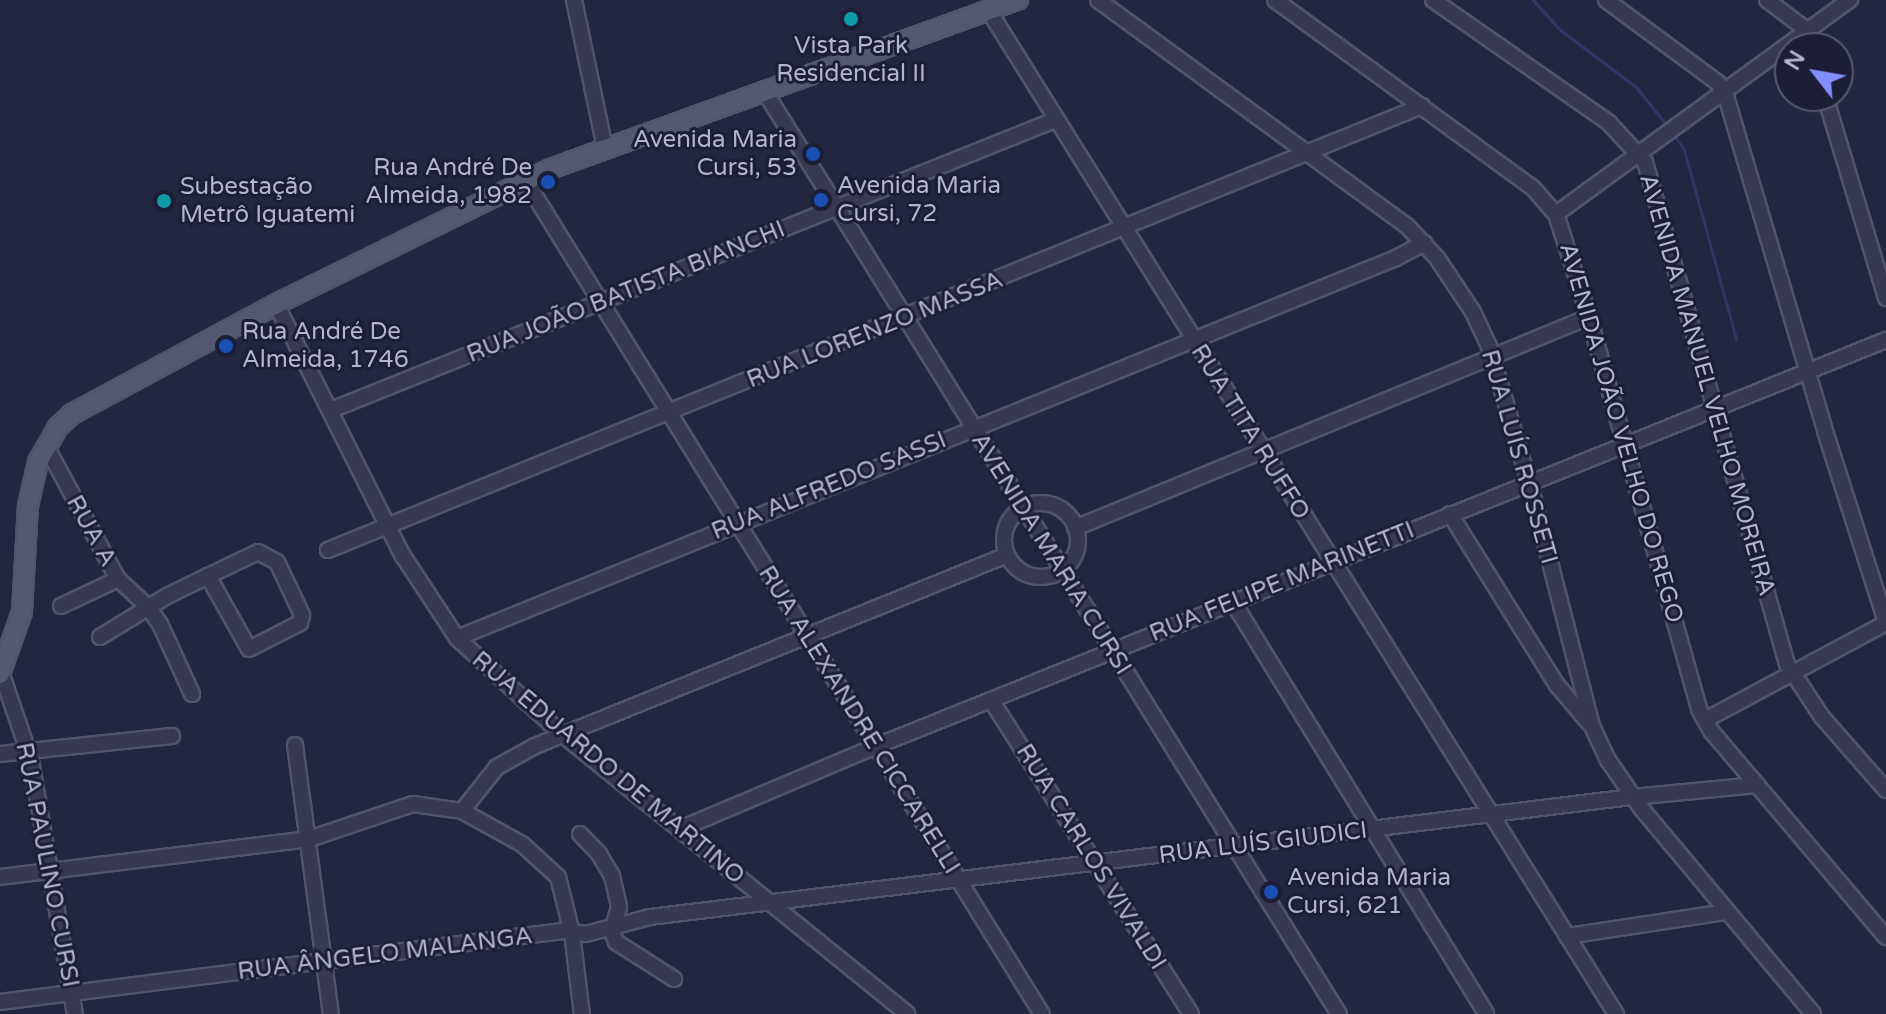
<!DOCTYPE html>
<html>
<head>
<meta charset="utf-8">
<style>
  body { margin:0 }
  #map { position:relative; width:1886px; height:1014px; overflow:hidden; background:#222640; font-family:"Varela Round",sans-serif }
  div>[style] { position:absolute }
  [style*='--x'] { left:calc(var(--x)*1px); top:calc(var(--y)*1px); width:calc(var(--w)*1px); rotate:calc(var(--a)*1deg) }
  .stream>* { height:3px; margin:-1.5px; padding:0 1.5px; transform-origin:1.5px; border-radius:1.5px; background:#313764 }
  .roads { filter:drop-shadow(2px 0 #51546b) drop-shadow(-2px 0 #51546b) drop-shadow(0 2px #51546b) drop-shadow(0 -2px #51546b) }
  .minor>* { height:14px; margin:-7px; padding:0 7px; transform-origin:7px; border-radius:7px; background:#363950 }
  .minor>.ring { margin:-7px; padding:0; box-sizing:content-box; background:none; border:14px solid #363950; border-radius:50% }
  .major>* { height:18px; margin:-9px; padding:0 9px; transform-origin:9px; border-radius:9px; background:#545870 }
  .dots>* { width:22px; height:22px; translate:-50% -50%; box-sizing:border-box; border:4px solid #1b1e35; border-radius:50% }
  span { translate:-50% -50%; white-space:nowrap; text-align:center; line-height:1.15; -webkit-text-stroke:6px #1b1e35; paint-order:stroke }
  .poi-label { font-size:24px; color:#b2b5cb }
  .right { translate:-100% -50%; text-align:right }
  .left { translate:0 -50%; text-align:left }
  .street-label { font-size:24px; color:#b2b5cb }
  .north { position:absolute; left:1774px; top:32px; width:80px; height:80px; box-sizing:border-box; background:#1b1e35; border:2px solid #575a71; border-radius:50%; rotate:301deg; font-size:22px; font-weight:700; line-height:32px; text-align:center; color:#b2b5cb }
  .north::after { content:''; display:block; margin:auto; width:28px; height:36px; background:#838fff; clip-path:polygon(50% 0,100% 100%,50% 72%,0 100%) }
</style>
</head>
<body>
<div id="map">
  <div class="stream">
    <div style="--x:1533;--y:0;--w:39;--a:48"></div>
    <div style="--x:1559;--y:29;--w:96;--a:37"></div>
    <div style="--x:1636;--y:87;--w:51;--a:51.3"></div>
    <div style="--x:1673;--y:133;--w:20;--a:57"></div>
    <div style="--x:1684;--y:150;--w:196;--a:74.6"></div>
  </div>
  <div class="roads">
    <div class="minor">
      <div style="--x:574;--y:0;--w:152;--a:78.2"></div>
      <div style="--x:1098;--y:0;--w:383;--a:36.2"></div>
      <div style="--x:1407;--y:226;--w:44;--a:46.8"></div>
      <div style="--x:1437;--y:258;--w:65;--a:56.3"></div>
      <div style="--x:1473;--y:312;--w:38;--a:65"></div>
      <div style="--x:1489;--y:346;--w:160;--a:73.7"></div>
      <div style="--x:1534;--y:500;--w:233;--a:75.6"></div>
      <div style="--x:1592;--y:726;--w:38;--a:65"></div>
      <div style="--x:1608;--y:760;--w:58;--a:55.5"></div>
      <div style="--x:1641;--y:808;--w:268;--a:50.1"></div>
      <div style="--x:1275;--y:0;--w:319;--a:36.1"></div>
      <div style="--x:1533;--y:188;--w:35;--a:49"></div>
      <div style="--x:1556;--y:214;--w:108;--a:72.2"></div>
      <div style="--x:1589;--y:317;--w:407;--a:74.3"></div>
      <div style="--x:1699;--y:709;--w:26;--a:61"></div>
      <div style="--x:1712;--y:732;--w:269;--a:49.7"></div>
      <div style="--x:1433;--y:0;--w:215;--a:34.9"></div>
      <div style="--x:1609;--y:123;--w:53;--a:47.3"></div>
      <div style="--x:1645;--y:162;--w:522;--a:74.21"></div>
      <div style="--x:1787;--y:664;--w:64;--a:56.6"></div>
      <div style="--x:1822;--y:717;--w:97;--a:48.8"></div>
      <div style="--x:1606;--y:0;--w:139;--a:36.5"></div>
      <div style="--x:1718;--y:83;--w:15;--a:58"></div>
      <div style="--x:1726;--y:96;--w:349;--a:73.5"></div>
      <div style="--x:1825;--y:431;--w:201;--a:72.3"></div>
      <div style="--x:1767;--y:0;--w:46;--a:37.1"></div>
      <div style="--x:1804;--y:28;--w:21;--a:71"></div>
      <div style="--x:989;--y:11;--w:1183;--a:57.99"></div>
      <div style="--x:765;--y:92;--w:1086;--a:58.1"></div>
      <div style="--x:1825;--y:96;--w:211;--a:73.2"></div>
      <div style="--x:525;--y:180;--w:981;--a:58.21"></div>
      <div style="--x:1556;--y:214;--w:364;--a:-36.1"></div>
      <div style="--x:276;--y:304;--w:282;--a:63.3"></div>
      <div style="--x:403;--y:556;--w:98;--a:56.6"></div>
      <div style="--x:457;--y:638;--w:144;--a:42.5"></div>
      <div style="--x:563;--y:735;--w:443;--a:39"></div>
      <div style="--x:331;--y:410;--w:780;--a:-21.83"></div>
      <div style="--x:46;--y:446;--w:151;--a:61.6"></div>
      <div style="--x:118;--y:579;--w:41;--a:43"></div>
      <div style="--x:148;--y:607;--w:21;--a:55"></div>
      <div style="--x:160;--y:624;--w:77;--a:65.4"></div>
      <div class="ring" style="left:1004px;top:503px;width:60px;height:60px"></div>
      <div style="--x:1450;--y:514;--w:202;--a:58"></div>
      <div style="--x:1557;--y:685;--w:50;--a:49.9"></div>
      <div style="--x:1075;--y:528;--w:556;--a:-22.32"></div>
      <div style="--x:328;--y:550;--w:1181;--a:-22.09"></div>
      <div style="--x:1233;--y:602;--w:483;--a:58.4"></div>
      <div style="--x:61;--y:606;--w:63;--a:-25.3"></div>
      <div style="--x:100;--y:637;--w:79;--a:-31.5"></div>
      <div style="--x:167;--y:596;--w:46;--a:-26"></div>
      <div style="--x:208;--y:576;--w:55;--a:-25.6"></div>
      <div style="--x:258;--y:552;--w:21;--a:28"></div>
      <div style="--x:277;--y:562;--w:59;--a:64.7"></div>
      <div style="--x:302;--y:615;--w:8;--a:104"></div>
      <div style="--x:300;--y:623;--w:57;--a:153"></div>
      <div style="--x:249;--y:649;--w:84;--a:-119.3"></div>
      <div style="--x:457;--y:638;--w:1013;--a:-22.03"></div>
      <div style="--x:1396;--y:258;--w:32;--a:-28"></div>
      <div style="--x:1;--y:672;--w:93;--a:71.2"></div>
      <div style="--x:31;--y:760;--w:258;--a:80.2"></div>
      <div style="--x:991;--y:700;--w:372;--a:57.5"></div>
      <div style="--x:1705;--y:720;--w:205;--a:-28.2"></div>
      <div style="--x:295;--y:745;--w:271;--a:82.4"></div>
      <div style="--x:0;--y:754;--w:173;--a:-6"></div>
      <div style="--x:462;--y:811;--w:56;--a:-51.5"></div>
      <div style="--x:497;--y:767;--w:43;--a:-28.9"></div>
      <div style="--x:535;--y:746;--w:509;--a:-22.03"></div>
      <div style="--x:680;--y:829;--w:211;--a:-22.9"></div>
      <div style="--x:874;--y:747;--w:1091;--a:-21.91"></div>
      <div style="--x:580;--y:834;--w:28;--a:46"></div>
      <div style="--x:599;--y:854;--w:26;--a:59"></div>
      <div style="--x:612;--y:876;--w:32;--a:77"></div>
      <div style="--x:619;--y:907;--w:25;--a:106"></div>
      <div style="--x:612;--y:931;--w:12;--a:70"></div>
      <div style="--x:616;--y:942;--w:69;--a:32.5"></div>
      <div style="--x:0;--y:877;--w:311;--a:-7"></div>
      <div style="--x:309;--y:839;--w:110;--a:-18.6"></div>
      <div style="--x:413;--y:804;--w:49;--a:8.1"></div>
      <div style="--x:462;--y:811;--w:68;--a:28.8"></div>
      <div style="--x:522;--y:844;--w:49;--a:42.5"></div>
      <div style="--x:558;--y:877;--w:58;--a:76"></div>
      <div style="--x:572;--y:933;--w:82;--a:83"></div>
      <div style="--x:1567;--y:936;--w:161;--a:-8.6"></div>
      <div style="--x:0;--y:1002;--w:567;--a:-7.19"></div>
      <div style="--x:563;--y:931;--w:23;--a:7"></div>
      <div style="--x:586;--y:934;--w:66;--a:-14.9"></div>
      <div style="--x:650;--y:917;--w:989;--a:-6.97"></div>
      <div style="--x:1632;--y:797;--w:126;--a:-5.5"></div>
    </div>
    <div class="major">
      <div style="--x:0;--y:674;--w:66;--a:-70.5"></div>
      <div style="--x:22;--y:612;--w:106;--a:-86.8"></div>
      <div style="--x:28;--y:506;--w:45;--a:-77.2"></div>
      <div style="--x:38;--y:462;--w:40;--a:-60.3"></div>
      <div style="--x:58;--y:427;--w:19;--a:-43"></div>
      <div style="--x:72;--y:414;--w:232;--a:-28.3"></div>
      <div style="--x:276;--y:304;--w:305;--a:-26.2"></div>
      <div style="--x:550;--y:169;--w:498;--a:-19.9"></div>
    </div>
  </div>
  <div class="dots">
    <div style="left:851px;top:19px;background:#0f9aa8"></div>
    <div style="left:813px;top:154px;background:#1a4fb4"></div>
    <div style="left:548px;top:182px;background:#1a4fb4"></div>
    <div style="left:821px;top:200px;background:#1a4fb4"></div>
    <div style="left:164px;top:201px;background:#0f9aa8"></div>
    <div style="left:226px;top:346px;background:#1a4fb4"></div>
    <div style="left:1271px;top:892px;background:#1a4fb4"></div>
  </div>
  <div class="poi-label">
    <span style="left:851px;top:60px">Vista Park<br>Residencial II</span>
    <span class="right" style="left:797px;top:154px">Avenida Maria<br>Cursi, 53</span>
    <span class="right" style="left:532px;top:182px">Rua André De<br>Almeida, 1982</span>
    <span class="left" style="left:837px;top:200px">Avenida Maria<br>Cursi, 72</span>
    <span class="left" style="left:180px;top:201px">Subestação<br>Metrô Iguatemi</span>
    <span class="left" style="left:242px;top:346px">Rua André De<br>Almeida, 1746</span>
    <span class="left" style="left:1287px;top:892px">Avenida Maria<br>Cursi, 621</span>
  </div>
  <div class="street-label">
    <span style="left:626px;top:292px;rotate:-22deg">RUA JOÃO BATISTA BIANCHI</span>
    <span style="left:875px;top:330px;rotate:-22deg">RUA LORENZO MASSA</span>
    <span style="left:1707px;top:385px;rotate:74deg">AVENIDA MANUEL VELHO MOREIRA</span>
    <span style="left:1250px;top:432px;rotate:58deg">RUA TITA RUFFO</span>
    <span style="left:1621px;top:433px;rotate:74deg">AVENIDA JOÃO VELHO DO REGO</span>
    <span style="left:1519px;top:457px;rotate:74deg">RUA LUÍS ROSSETI</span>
    <span style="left:829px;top:486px;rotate:-22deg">RUA ALFREDO SASSI</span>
    <span style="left:91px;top:531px;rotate:61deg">RUA A</span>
    <span style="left:1051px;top:554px;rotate:58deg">AVENIDA MARIA CURSI</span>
    <span style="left:1282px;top:582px;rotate:-22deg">RUA FELIPE MARINETTI</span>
    <span style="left:859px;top:720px;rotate:58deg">RUA ALEXANDRE CICCARELLI</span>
    <span style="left:608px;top:768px;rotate:40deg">RUA EDUARDO DE MARTINO</span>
    <span style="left:1263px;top:843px;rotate:-7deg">RUA LUÍS GIUDICI</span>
    <span style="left:1091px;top:857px;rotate:58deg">RUA CARLOS VIVALDI</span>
    <span style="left:47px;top:865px;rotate:79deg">RUA PAULINO CURSI</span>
    <span style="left:385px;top:954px;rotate:-7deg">RUA ÂNGELO MALANGA</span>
  </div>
  <div class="north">N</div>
</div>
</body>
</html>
